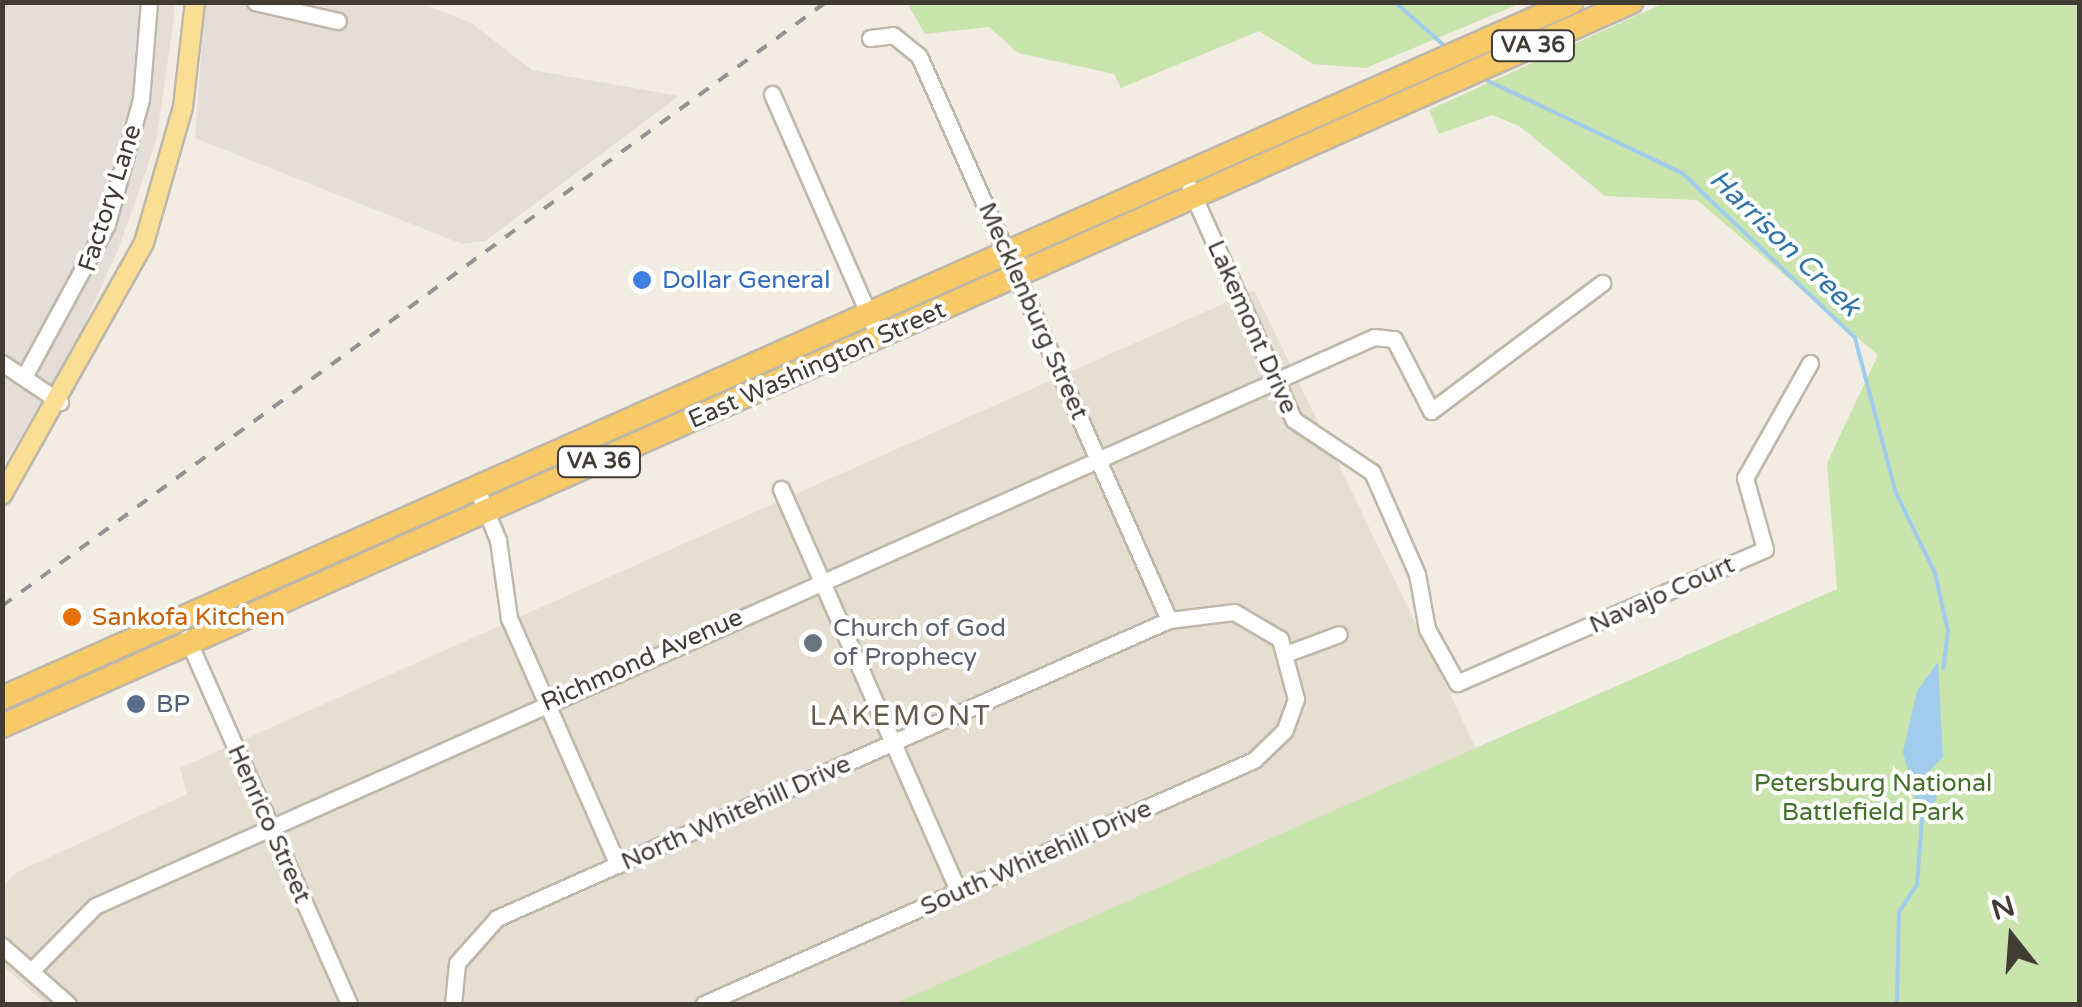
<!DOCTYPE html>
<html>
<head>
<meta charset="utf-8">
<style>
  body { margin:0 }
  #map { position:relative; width:2082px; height:1007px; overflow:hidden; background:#f1ede3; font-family:"Varela Round",sans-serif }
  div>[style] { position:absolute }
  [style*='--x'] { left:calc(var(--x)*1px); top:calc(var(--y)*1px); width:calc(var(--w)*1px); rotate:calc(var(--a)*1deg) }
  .residential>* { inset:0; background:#e5dfd1 }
  .industrial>* { inset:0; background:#e3ded8 }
  .green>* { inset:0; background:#cae4ad }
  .water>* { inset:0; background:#a1ccec }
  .stream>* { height:4px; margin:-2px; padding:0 2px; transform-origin:2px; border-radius:2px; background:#a1ccec }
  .roads { filter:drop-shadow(2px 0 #bfb7a9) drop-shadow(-2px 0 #bfb7a9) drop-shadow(0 2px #bfb7a9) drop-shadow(0 -2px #bfb7a9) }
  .minor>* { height:15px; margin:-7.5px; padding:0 7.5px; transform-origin:7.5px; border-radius:7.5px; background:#fff }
  .major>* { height:18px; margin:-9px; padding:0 9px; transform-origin:9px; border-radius:9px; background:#fade93 }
  .highway>* { height:22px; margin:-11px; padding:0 11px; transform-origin:11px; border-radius:11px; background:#f8ca67 }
  .rail>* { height:4px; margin-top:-2px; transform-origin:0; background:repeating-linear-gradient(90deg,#939393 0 12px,transparent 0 24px) }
  .dots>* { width:28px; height:28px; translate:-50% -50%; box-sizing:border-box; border:5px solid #fff; border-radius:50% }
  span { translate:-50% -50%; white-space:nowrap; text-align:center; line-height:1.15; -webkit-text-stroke:8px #fff; paint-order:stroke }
  .shield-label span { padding:2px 8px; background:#fff; border:2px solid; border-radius:8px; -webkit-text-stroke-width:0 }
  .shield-label { font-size:22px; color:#423d34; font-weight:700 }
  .street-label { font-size:25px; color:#423d34 }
  .shop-label { font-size:25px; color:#366cbe }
  .left { translate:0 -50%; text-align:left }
  .food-label { font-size:25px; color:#c56008 }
  .worship-label { font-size:25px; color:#5b616d }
  .service-label { font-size:25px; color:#4e5e75 }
  .park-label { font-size:25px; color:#44712a }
  .water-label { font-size:28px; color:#3275a9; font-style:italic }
  .neighbourhood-label { font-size:28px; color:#655b4b; letter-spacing:2.5px }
  .frame { position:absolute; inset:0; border:5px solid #423d34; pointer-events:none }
  .north { position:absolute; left:1962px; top:887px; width:100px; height:100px; -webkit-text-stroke:8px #fff; paint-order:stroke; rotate:343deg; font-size:28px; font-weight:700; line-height:40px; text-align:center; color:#423d34 }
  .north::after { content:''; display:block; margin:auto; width:35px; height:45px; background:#423d34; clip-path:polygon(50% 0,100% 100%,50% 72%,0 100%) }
</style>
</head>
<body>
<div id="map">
  <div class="residential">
    <div style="clip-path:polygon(1254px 290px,1476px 748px,895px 1004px,46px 1004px,3px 966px,3px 887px,15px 873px,187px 794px,180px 768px)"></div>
  </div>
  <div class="industrial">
    <div style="clip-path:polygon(3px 3px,174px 3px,174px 17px,156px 142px,119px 247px,79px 337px,3px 466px)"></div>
    <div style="clip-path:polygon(205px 3px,420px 3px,471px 23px,532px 70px,679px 96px,485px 241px,462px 244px,195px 138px)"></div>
  </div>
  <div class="green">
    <div style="clip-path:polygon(907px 3px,1521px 3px,1366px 68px,1313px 64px,1259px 31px,1121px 88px,1114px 74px,1018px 53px,989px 27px,925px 34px)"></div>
    <div style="clip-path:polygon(1664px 3px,2079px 3px,2079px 1004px,894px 1004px,1837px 589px,1827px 463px,1878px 355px,1697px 200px,1605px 196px,1519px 126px,1492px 115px,1439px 134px,1429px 110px)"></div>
  </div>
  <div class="water">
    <div style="clip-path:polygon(1938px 662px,1943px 757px,1929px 772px,1937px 799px,1921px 822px,1903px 752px,1917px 691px)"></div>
  </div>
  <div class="stream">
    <div style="--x:1395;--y:2;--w:69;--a:41.5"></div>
    <div style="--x:1480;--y:77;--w:224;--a:25.4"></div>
    <div style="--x:1682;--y:173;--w:239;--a:43.6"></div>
    <div style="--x:1855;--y:338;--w:160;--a:75.2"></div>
    <div style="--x:1896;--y:493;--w:89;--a:64"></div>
    <div style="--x:1935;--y:573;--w:59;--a:77.4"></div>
    <div style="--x:1948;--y:631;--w:38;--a:97"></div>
    <div style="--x:1897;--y:1004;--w:92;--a:-88.8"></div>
    <div style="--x:1899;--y:912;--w:33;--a:-57"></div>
    <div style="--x:1917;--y:884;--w:64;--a:-85.5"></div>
  </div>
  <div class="roads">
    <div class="minor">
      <div style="--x:255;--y:2;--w:85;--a:12.9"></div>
      <div style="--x:870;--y:38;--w:23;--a:-7"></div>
      <div style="--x:893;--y:35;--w:33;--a:39"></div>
      <div style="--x:919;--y:56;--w:617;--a:66.09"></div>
      <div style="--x:772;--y:94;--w:266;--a:66.3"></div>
      <div style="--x:1190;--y:188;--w:254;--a:65.9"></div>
      <div style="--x:1294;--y:420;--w:94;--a:33.7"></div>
      <div style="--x:1372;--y:472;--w:111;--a:66.2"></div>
      <div style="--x:1417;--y:574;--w:56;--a:79.7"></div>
      <div style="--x:1427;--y:629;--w:62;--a:60.9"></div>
      <div style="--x:1457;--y:683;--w:336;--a:-23.5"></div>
      <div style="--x:1765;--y:549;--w:74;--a:-105.7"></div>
      <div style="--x:1745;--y:478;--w:132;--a:-60.5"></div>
      <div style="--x:2;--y:363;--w:70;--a:33.9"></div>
      <div style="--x:24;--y:377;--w:174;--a:-61.5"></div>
      <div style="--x:107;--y:224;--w:130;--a:-74.8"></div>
      <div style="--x:141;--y:99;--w:97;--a:-85.3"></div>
      <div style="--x:477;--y:489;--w:55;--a:67.6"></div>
      <div style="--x:498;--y:540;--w:79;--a:82"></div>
      <div style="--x:509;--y:618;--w:270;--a:66.2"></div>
      <div style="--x:781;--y:489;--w:441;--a:66.2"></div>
      <div style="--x:187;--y:638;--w:400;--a:66.1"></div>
      <div style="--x:1288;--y:653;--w:54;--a:-20.4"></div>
      <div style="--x:2;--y:946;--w:88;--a:41.3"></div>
      <div style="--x:31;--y:971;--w:91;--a:-45.4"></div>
      <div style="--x:95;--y:906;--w:1400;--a:-23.98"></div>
      <div style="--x:1374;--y:337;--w:20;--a:6"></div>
      <div style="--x:1394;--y:339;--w:81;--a:62.8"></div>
      <div style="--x:1431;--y:411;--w:214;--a:-36.8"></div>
      <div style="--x:453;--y:1004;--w:41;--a:-84.4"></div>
      <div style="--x:457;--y:963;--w:60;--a:-48.4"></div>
      <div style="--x:497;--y:918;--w:735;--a:-23.92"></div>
      <div style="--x:1169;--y:620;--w:65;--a:-7"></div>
      <div style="--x:1234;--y:612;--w:53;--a:30.4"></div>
      <div style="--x:1280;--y:639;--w:62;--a:75.1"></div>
      <div style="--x:1296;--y:699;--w:33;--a:110"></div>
      <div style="--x:1285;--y:730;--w:43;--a:135.9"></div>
      <div style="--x:1254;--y:760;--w:602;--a:156.08"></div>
    </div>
    <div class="major">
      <div style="--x:2;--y:495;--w:289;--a:-60.6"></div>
      <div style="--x:144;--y:243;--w:141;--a:-74"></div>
      <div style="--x:183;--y:107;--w:106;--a:-83.5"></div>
    </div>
    <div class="highway">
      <div style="--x:2;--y:698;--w:1717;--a:-23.91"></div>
      <div style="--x:2;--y:726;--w:1783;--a:-23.96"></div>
    </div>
  </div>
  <div class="rail">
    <div style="--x:2;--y:606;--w:1022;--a:-36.24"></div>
  </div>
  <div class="dots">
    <div style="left:642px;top:280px;background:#3f7fe0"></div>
    <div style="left:72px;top:617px;background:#e8710a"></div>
    <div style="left:813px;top:643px;background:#6b7280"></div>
    <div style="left:136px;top:704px;background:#5c6f8a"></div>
  </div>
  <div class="shield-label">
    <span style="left:1533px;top:46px">VA 36</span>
    <span style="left:599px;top:462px">VA 36</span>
  </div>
  <div class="street-label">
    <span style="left:110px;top:198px;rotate:-72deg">Factory Lane</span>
    <span style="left:1033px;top:311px;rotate:66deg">Mecklenburg Street</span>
    <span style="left:1252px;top:327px;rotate:66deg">Lakemont Drive</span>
    <span style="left:817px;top:365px;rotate:-24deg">East Washington Street</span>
    <span style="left:1662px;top:595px;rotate:-24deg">Navajo Court</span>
    <span style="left:642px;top:660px;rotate:-24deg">Richmond Avenue</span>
    <span style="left:736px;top:813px;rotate:-24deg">North Whitehill Drive</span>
    <span style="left:269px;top:824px;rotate:66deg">Henrico Street</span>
    <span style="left:1036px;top:858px;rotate:-24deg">South Whitehill Drive</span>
  </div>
  <div class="shop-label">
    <span class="left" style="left:662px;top:280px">Dollar General</span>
  </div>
  <div class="food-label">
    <span class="left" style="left:92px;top:617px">Sankofa Kitchen</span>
  </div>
  <div class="worship-label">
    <span class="left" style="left:833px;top:643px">Church of God<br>of Prophecy</span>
  </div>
  <div class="service-label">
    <span class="left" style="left:156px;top:704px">BP</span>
  </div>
  <div class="park-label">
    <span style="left:1873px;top:798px">Petersburg National<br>Battlefield Park</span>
  </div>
  <div class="water-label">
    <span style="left:1785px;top:243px;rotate:44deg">Harrison Creek</span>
  </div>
  <div class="neighbourhood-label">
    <span style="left:901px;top:716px">LAKEMONT</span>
  </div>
  <div class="frame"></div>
  <div class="north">N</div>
</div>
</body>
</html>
